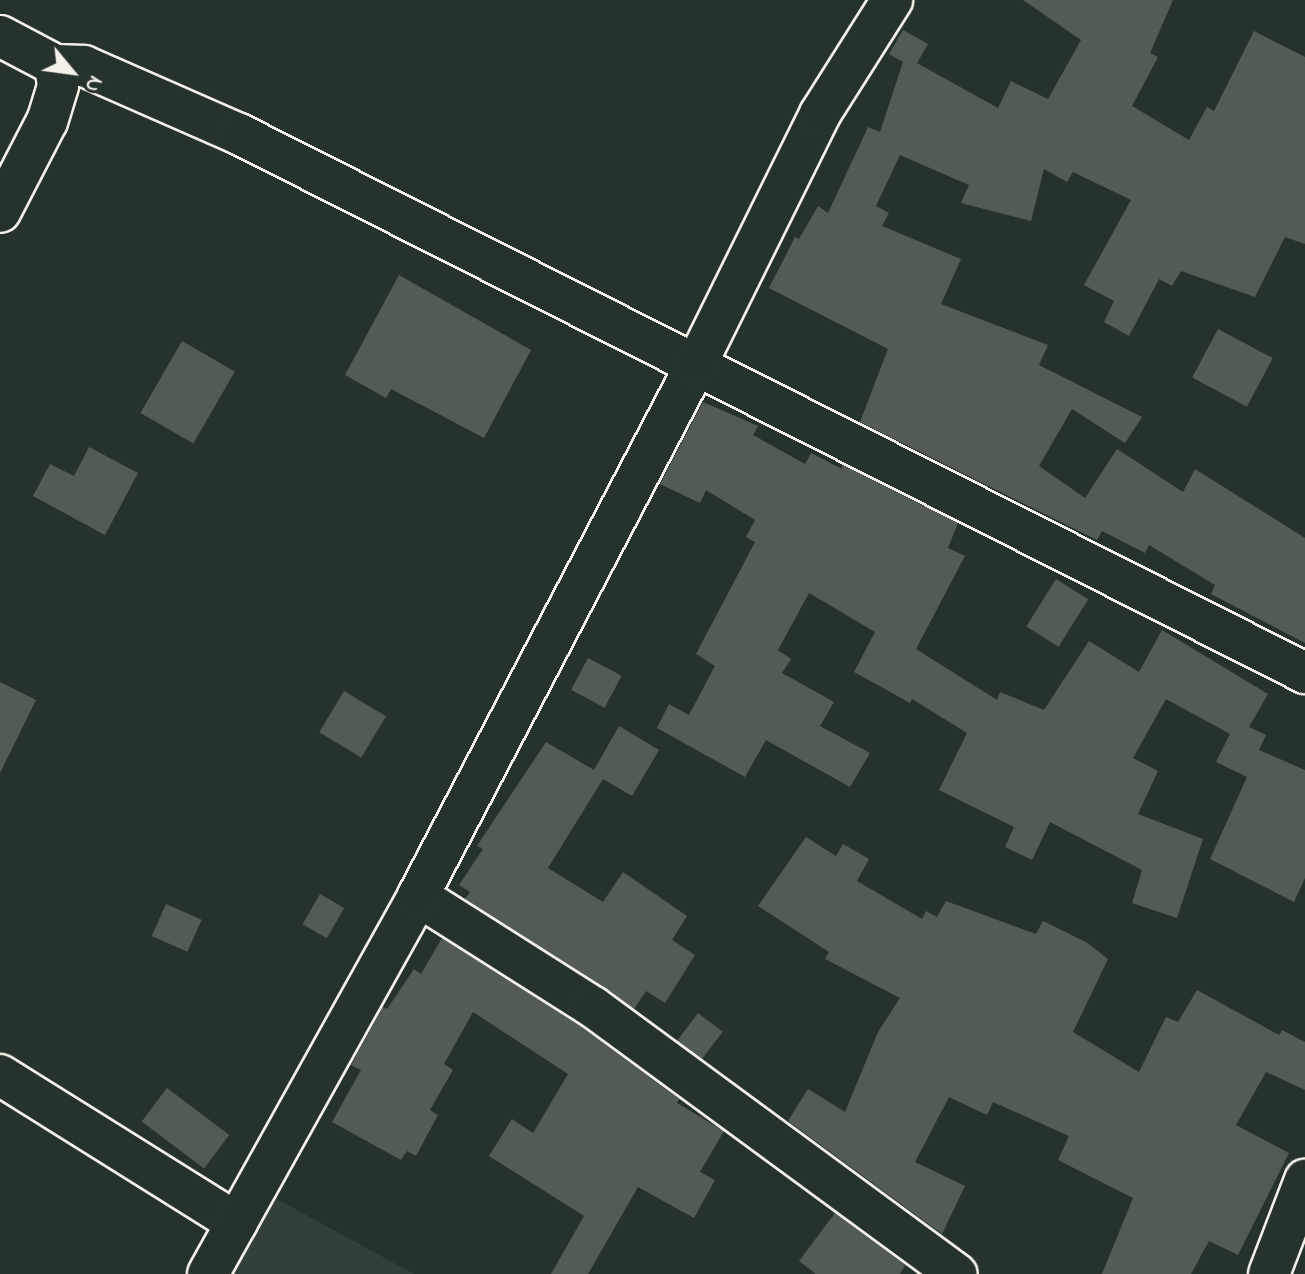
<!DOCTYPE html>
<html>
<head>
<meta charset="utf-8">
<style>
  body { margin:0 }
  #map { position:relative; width:1305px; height:1274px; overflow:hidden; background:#26332d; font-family:"Indie Flower",sans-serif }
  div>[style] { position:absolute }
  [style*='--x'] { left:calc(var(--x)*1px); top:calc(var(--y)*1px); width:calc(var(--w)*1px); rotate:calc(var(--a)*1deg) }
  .built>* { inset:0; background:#333f39 }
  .building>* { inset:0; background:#525c55; transform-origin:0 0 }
  .roads { filter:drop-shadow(2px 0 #f4f1e8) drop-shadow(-2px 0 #f4f1e8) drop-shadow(0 2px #f4f1e8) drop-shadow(0 -2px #f4f1e8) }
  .minor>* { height:40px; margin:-20px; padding:0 20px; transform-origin:20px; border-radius:20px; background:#26332d }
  span { translate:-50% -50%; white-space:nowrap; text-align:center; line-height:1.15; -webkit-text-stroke:6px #26332d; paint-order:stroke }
  .north { position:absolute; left:32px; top:32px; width:80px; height:80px; -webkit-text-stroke:6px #26332d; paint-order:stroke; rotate:119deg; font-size:22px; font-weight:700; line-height:32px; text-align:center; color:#f4f1e8 }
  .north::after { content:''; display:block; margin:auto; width:28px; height:36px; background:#f4f1e8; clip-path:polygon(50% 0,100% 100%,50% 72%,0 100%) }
</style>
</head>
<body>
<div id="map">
  <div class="built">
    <div style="clip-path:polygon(273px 1197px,414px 1274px,231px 1274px)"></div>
  </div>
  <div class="building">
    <div style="clip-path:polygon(1023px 0,1173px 0,1150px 53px,1158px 57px,1132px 106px,1189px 140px,1207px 107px,1214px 111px,1254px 31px,1305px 57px,1305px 244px,1285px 237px,1255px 297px,1181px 271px,1172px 286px,1159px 279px,1129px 336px,1104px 322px,1114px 301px,1084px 285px,1131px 200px,1073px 172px,1067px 182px,1044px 169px,1031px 221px,961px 203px,969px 185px,900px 155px,876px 206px,889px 213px,882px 226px,961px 259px,941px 304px,1048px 345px,1039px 365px,1142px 417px,1125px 443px,1072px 409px,1039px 466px,1085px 498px,1117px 449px,1183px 492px,1195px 469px,1305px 538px,1305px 643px,1211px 594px,1215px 585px,1149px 545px,1145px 553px,1102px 531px,1097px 540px,860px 422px,888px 349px,769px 288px,795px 237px,799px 239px,818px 206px,828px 213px,868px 127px,880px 132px,903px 62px,889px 54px,903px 30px,928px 44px,917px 63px,998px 108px,1011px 81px,1048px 99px,1081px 40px)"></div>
    <div style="clip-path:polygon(399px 275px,531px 350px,484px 438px,391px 389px,386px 398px,345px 375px)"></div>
    <div style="left:1218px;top:329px;width:62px;height:55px;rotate:28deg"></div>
    <div style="left:182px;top:341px;width:61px;height:83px;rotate:30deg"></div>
    <div style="clip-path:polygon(703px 402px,758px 426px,753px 435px,805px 464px,811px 453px,842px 469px,843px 465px,958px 523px,948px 548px,965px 556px,916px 649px,997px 700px,1000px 692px,1044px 710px,1089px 641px,1139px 672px,1162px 630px,1268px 694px,1249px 727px,1266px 735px,1259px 750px,1305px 770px,1305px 878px,1294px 902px,1210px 859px,1247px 777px,1216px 762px,1230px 734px,1166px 699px,1133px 758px,1158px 771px,1138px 814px,1203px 839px,1177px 918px,1132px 903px,1142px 870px,1050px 822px,1032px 860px,1005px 847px,1014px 827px,939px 790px,967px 733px,912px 699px,910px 703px,854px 672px,875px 632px,809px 593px,778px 650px,791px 659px,782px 673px,834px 702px,820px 726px,870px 753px,850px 787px,766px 740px,745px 777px,657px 728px,669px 704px,689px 715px,715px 666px,696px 654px,755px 542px,746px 537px,755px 520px,706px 490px,700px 503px,660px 484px)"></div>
    <div style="clip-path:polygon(89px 447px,138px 473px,105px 535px,33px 496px,50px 464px,74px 476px)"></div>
    <div style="left:1056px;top:579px;width:38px;height:56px;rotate:32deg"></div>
    <div style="left:588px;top:658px;width:38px;height:36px;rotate:28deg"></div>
    <div style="clip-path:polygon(0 682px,36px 700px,0 773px)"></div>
    <div style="left:344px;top:691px;width:49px;height:48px;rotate:31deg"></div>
    <div style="clip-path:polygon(619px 726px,659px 750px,632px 796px,603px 779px,548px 868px,603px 902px,623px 872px,687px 916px,672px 940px,695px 955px,665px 1003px,646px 991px,634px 1009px,465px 899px,470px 892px,459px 885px,483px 849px,477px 846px,546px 742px,594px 770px)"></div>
    <div style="clip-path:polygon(806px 837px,836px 856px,843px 844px,869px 859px,857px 881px,922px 919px,926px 911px,937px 917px,946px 901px,1036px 934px,1043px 921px,1086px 942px,1108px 959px,1073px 1032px,1139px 1072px,1166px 1017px,1178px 1022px,1197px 990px,1279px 1035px,1282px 1030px,1305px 1042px,1305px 1090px,1266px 1072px,1236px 1125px,1289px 1153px,1238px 1255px,1209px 1241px,1191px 1274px,1102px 1274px,1133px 1198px,1058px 1160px,1069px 1136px,993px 1102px,987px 1115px,949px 1097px,915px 1162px,965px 1186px,942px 1234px,788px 1121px,808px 1089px,845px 1112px,878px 1032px,900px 998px,825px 959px,829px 952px,758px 906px)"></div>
    <div style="left:320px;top:894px;width:28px;height:35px;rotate:30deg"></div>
    <div style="left:166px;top:904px;width:39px;height:35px;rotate:24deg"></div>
    <div style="clip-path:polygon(442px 938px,580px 1026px,679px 1099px,677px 1103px,724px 1131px,700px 1172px,715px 1180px,694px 1218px,638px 1187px,588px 1274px,551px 1274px,584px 1216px,489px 1156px,512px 1119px,533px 1133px,568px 1074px,473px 1012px,444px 1064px,453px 1070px,430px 1110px,438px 1115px,416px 1156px,407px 1151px,401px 1160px,332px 1122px,361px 1070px,351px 1065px,383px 1007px,387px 1009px,414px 969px,421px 974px)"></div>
    <div style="left:698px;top:1013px;width:31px;height:35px;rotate:37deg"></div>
    <div style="left:167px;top:1088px;width:78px;height:42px;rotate:37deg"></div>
    <div style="clip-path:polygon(835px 1213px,905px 1265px,900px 1274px,816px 1274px,799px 1261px)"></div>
  </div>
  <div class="roads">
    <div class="minor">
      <div style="--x:0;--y:36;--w:62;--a:27.8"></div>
      <div style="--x:55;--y:65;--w:21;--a:82"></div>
      <div style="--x:58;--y:86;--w:37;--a:107"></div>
      <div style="--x:47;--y:121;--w:102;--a:117.3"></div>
      <div style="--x:55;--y:65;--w:29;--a:2"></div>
      <div style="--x:84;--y:66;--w:169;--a:23.7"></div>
      <div style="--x:239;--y:134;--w:1195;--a:26.82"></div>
      <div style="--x:418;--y:896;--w:207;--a:32.4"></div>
      <div style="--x:593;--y:1007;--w:451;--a:36.3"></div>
      <div style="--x:0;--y:1075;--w:279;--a:32"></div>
      <div style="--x:208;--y:1274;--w:432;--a:-60.9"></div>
      <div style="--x:418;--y:896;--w:599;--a:-62.37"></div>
      <div style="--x:696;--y:365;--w:280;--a:-63.7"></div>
      <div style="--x:820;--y:114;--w:135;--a:-57.7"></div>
      <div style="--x:1269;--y:1274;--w:101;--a:-69"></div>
    </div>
  </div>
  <div class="north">N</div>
</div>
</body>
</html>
